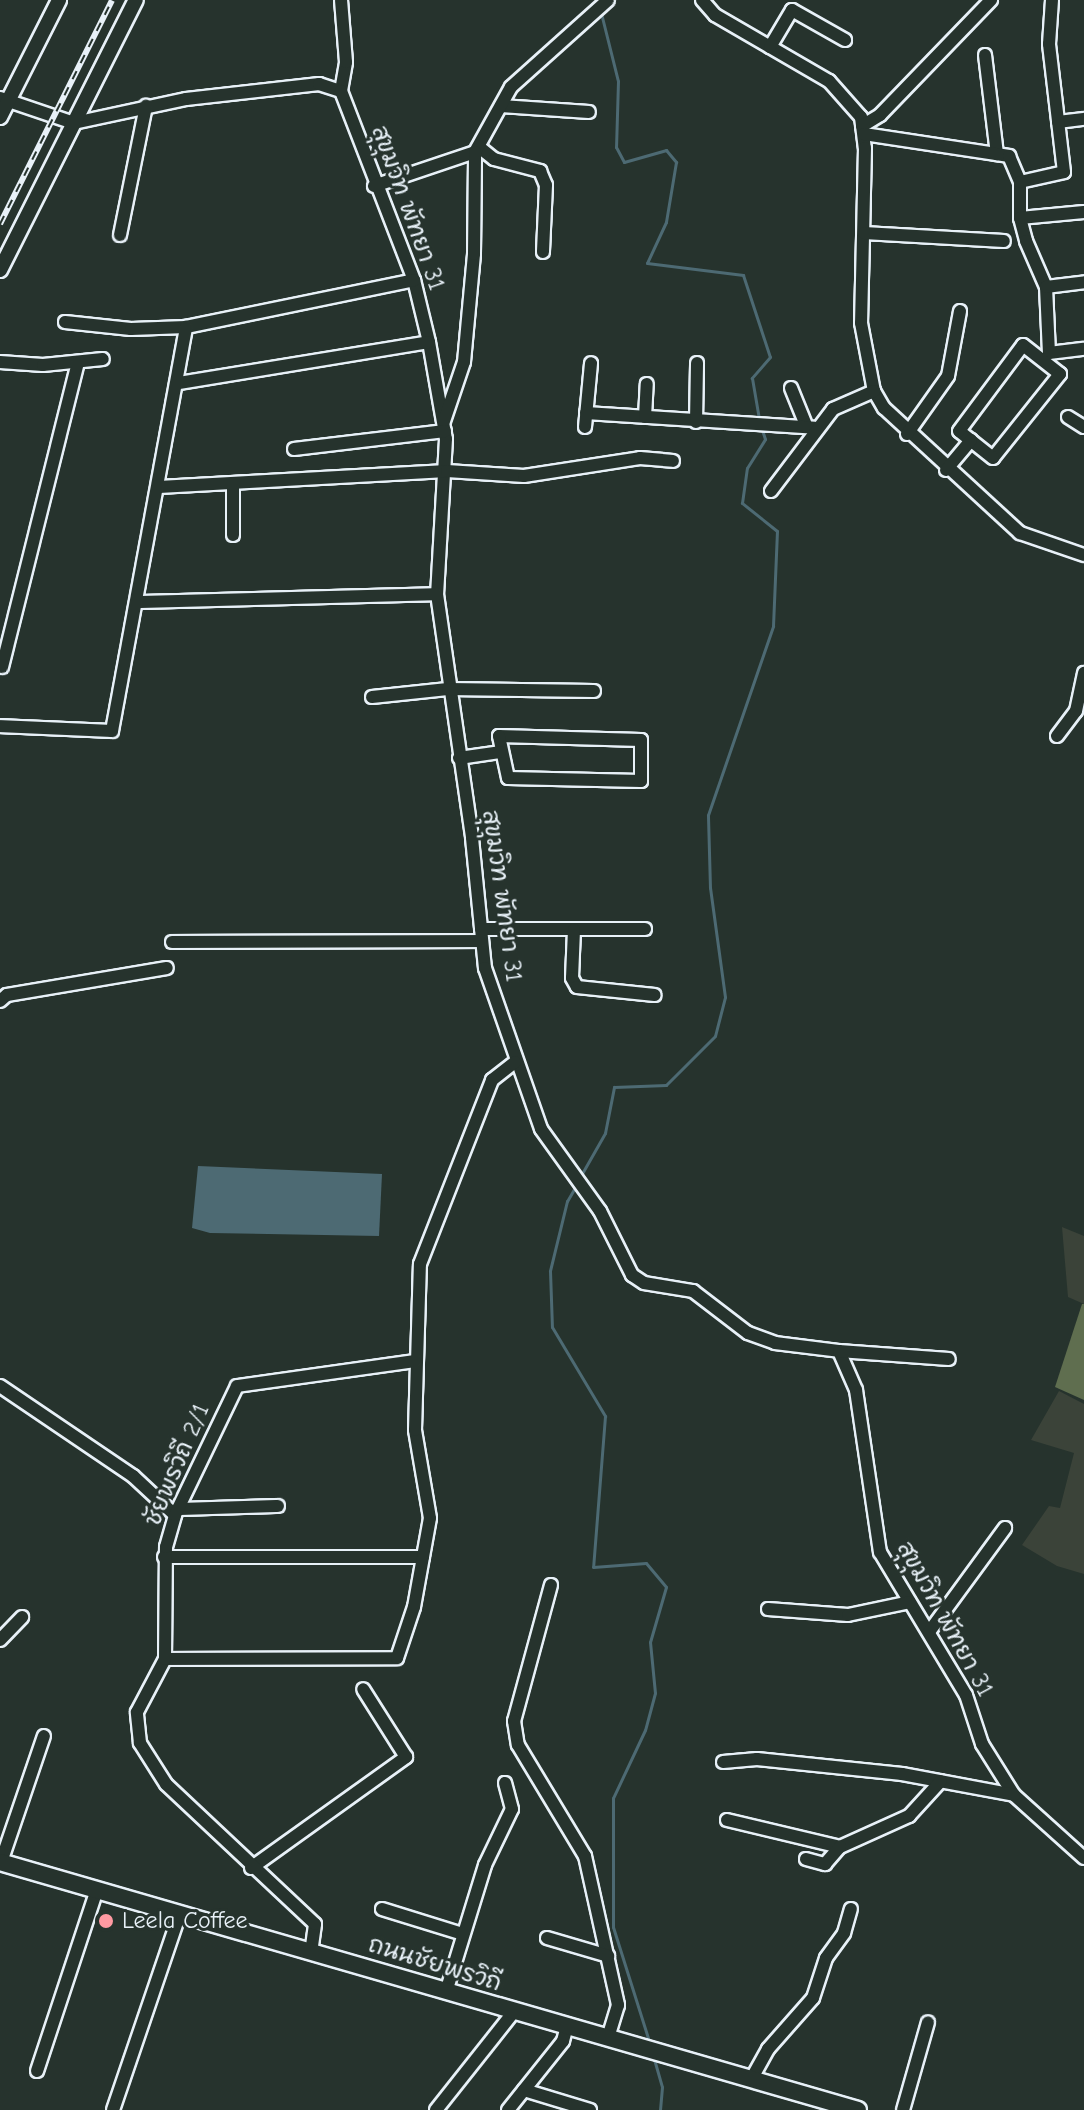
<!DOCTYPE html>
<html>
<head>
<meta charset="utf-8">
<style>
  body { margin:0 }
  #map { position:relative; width:1084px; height:2110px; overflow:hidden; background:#26332d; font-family:"Comic Neue","Playpen Sans Thai",sans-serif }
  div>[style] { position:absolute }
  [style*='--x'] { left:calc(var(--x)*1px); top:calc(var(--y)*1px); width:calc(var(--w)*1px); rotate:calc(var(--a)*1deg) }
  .built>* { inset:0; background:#3b4339 }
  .green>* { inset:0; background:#5f6e4f }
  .water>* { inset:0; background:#4d6a73 }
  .stream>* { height:3px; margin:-1.5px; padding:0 1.5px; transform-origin:1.5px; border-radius:1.5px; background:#4d6a73 }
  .roads { filter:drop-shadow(2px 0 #e8f1f8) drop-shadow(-2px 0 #e8f1f8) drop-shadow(0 2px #e8f1f8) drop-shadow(0 -2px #e8f1f8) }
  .minor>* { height:12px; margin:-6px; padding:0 6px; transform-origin:6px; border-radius:6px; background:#26332d }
  .tertiary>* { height:14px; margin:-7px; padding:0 7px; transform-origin:7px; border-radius:7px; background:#26332d }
  .secondary>* { height:16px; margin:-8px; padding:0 8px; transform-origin:8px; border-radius:8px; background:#26332d }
  .rail>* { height:6px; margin-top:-3px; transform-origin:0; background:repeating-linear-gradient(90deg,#26332d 0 9px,#e8f1f8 0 18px); box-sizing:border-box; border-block:2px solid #e8f1f8 }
  .dots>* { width:22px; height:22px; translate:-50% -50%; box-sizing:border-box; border:4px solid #26332d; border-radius:50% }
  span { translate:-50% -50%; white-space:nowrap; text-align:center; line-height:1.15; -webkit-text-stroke:6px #26332d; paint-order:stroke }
  .street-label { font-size:24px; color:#e8f1f8 }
  .poi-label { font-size:24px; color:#e8f1f8 }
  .left { translate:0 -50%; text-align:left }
</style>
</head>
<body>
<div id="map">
  <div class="built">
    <div style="clip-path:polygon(1062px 1227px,1084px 1236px,1084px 1304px,1068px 1297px)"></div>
    <div style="clip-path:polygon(1059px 1391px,1084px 1404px,1084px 1574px,1057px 1566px,1022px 1545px,1049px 1506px,1060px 1508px,1074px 1453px,1031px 1440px)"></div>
  </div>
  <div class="green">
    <div style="clip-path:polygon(1082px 1304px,1084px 1304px,1084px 1400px,1055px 1387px)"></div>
  </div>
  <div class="water">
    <div style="clip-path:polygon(198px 1166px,382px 1174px,379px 1236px,210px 1233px,192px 1228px)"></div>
  </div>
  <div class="stream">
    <div style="--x:601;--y:13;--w:70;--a:76"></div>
    <div style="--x:618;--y:81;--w:66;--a:91.7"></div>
    <div style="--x:616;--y:147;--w:17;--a:62"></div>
    <div style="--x:624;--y:162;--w:44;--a:-15.9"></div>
    <div style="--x:666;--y:150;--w:16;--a:50"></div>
    <div style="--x:676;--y:162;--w:61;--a:99.5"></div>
    <div style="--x:666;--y:222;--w:45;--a:114.9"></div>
    <div style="--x:647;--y:263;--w:97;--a:7.1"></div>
    <div style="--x:743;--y:275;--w:86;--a:71.8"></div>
    <div style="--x:770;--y:357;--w:28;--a:131"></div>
    <div style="--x:752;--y:378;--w:42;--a:80.3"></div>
    <div style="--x:580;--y:1177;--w:51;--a:-60.4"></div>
    <div style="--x:605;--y:1133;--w:47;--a:-78.9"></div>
    <div style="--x:614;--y:1087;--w:52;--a:-2.2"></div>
    <div style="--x:666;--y:1085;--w:69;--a:-45"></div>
    <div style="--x:715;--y:1036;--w:40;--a:-75.6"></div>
    <div style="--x:725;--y:997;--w:110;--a:-97.8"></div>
    <div style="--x:710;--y:888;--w:73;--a:-91.6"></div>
    <div style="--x:708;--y:815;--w:200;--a:-71"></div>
    <div style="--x:773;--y:626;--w:95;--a:-87.6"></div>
    <div style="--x:777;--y:531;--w:45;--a:-141.3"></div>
    <div style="--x:742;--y:503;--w:35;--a:-82"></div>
    <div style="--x:747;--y:468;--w:34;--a:-58"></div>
    <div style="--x:765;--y:439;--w:9;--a:-108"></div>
    <div style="--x:577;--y:1184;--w:20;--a:120"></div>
    <div style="--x:567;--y:1201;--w:72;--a:103.7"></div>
    <div style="--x:550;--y:1271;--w:56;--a:88"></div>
    <div style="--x:552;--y:1327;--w:104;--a:59.2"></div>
    <div style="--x:605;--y:1416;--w:151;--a:94.5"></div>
    <div style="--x:593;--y:1567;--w:53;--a:-4.3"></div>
    <div style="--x:646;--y:1563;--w:31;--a:50"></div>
    <div style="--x:666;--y:1587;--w:57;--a:106.2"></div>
    <div style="--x:650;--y:1642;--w:51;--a:84.4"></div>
    <div style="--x:655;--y:1693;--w:38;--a:105"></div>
    <div style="--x:645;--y:1730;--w:75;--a:115.2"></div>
    <div style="--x:613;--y:1798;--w:129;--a:90"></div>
    <div style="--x:613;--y:1927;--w:123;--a:72.5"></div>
    <div style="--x:654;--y:2059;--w:29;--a:74"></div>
    <div style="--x:662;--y:2087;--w:23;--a:95"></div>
  </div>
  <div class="roads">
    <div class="minor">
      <div style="--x:702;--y:0;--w:20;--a:49"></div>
      <div style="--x:715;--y:15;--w:132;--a:30.1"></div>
      <div style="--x:829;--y:81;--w:48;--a:48.4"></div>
      <div style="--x:861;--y:117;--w:31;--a:83"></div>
      <div style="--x:865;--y:148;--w:175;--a:91.3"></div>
      <div style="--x:861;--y:323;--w:69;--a:79.2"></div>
      <div style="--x:874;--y:391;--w:20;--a:60"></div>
      <div style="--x:884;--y:408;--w:185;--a:42.6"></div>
      <div style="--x:1020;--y:533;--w:68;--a:19"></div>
      <div style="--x:770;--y:47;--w:43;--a:-59.3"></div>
      <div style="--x:792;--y:10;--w:61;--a:29.5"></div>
      <div style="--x:985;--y:55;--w:100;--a:83.1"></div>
      <div style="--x:341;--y:91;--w:29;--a:-80"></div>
      <div style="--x:346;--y:62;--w:62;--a:-94.6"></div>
      <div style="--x:0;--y:98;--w:78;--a:18.7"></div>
      <div style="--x:74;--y:123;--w:115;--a:-12.1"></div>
      <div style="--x:186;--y:99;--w:134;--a:-6.4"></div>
      <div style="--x:319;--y:84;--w:23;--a:18"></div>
      <div style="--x:341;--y:91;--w:203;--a:68.9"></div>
      <div style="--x:414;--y:280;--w:64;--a:76.4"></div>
      <div style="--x:429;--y:342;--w:98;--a:80.1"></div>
      <div style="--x:446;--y:439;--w:155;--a:93.3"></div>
      <div style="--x:437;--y:594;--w:246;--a:81.8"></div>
      <div style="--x:472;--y:838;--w:131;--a:84.3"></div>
      <div style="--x:485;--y:968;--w:170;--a:70.8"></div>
      <div style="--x:541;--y:1129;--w:101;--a:54.3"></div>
      <div style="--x:600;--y:1211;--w:72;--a:63.4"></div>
      <div style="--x:632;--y:1275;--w:14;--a:34"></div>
      <div style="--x:644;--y:1283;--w:50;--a:9.3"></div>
      <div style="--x:693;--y:1291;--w:69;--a:37.4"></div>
      <div style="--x:748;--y:1333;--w:29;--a:20"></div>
      <div style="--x:775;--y:1343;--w:64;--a:7.1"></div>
      <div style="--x:839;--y:1351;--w:43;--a:66.4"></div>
      <div style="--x:856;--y:1390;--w:164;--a:81.6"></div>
      <div style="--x:880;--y:1552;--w:167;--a:59"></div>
      <div style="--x:966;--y:1695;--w:52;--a:71.9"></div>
      <div style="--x:982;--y:1744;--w:60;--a:57.9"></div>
      <div style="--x:1014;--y:1795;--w:94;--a:42"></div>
      <div style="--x:501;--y:106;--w:88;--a:3.9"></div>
      <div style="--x:1058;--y:122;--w:26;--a:-7"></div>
      <div style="--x:862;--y:126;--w:21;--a:-31"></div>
      <div style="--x:880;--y:115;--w:160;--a:-46"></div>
      <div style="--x:864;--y:134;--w:147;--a:8.6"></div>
      <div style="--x:1009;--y:156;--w:28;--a:67"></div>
      <div style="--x:1020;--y:182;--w:36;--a:90"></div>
      <div style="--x:1020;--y:218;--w:24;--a:75"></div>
      <div style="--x:1026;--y:241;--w:50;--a:66.5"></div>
      <div style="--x:1046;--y:287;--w:66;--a:87.4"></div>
      <div style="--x:1049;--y:353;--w:35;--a:-7"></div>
      <div style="--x:479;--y:147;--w:19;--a:39"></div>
      <div style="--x:494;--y:159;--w:48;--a:14.6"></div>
      <div style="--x:540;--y:171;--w:15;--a:67"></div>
      <div style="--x:546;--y:185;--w:67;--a:92.6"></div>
      <div style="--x:1020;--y:182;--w:45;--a:-12.8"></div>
      <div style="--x:1064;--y:172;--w:129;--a:-96.7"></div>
      <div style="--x:1049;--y:44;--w:44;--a:-86.1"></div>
      <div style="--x:374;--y:186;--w:107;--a:-18.6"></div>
      <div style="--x:475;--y:152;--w:74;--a:-61"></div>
      <div style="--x:511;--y:87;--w:130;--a:-41.9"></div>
      <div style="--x:1020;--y:218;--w:64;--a:-5.4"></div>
      <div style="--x:864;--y:233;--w:140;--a:3.3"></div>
      <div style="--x:120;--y:235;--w:132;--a:-78.6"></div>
      <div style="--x:1046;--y:287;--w:38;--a:-7"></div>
      <div style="--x:65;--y:322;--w:66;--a:6.1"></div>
      <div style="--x:131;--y:329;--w:55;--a:-2.1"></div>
      <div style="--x:186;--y:327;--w:233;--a:-11.6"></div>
      <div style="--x:1023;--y:345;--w:47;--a:38.1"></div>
      <div style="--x:1060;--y:374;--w:107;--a:128.6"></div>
      <div style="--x:993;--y:458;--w:43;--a:-141.5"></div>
      <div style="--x:959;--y:431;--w:107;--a:-53.3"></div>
      <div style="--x:0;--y:362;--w:43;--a:4"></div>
      <div style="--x:43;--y:365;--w:60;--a:-5.7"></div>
      <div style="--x:179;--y:383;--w:253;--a:-9.3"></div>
      <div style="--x:791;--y:388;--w:40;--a:68"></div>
      <div style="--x:586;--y:413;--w:229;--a:3.7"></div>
      <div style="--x:645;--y:417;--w:33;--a:-87"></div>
      <div style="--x:1068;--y:417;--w:19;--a:32"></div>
      <div style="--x:444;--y:421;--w:62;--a:-71.3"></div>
      <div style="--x:464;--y:362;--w:108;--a:-84.7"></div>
      <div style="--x:474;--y:254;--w:102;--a:-89.4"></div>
      <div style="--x:696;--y:422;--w:59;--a:-89"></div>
      <div style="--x:585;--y:427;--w:64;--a:-84.6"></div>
      <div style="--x:907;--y:434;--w:71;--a:-54.7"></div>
      <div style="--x:948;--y:376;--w:66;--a:-79.5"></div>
      <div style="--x:294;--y:449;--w:152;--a:-6.8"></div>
      <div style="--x:946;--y:470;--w:39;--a:-50"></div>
      <div style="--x:159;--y:487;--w:288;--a:-3.2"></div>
      <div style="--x:447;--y:471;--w:77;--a:3.7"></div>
      <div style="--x:524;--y:476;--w:117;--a:-8.8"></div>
      <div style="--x:640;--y:458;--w:33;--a:5"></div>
      <div style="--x:771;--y:491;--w:103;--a:-52.9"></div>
      <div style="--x:833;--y:409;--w:45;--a:-23.7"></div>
      <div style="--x:233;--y:535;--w:50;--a:-90"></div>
      <div style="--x:137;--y:602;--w:300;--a:-1.5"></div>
      <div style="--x:2;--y:667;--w:314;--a:-76"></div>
      <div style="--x:372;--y:697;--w:76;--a:-6"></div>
      <div style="--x:448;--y:689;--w:146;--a:0.8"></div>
      <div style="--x:0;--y:726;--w:112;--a:2.6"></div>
      <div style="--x:112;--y:731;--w:411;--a:-79.6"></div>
      <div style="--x:499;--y:736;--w:142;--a:1.6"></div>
      <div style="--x:641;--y:740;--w:41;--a:90"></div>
      <div style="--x:641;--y:781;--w:133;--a:-178.7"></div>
      <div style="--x:508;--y:778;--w:43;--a:-102.1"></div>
      <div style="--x:1057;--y:736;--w:31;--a:-53"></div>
      <div style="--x:1076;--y:711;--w:39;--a:-78"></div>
      <div style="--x:459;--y:758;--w:41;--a:-8.3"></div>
      <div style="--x:481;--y:929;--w:164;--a:0"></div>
      <div style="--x:574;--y:930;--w:48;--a:92.4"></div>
      <div style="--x:572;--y:978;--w:10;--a:61"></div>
      <div style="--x:577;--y:987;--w:78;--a:5.9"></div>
      <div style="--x:172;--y:942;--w:310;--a:-0.2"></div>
      <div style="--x:0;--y:1001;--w:9;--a:-41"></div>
      <div style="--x:7;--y:995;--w:162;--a:-9.6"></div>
      <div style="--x:839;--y:1351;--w:110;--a:4.2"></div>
      <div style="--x:0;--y:1386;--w:161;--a:34.1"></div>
      <div style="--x:133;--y:1476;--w:57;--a:42.9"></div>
      <div style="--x:178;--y:1509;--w:100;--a:-1.7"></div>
      <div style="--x:164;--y:1557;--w:259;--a:0"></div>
      <div style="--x:551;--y:1585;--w:141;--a:105.2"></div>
      <div style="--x:514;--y:1721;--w:24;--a:81"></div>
      <div style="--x:518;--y:1745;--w:130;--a:58.9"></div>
      <div style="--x:585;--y:1856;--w:153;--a:77.5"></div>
      <div style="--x:618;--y:2005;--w:34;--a:107"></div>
      <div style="--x:768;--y:1609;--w:80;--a:4.3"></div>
      <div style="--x:848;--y:1615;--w:63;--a:-11.8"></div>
      <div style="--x:929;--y:1632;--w:129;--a:-53.8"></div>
      <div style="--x:0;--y:1640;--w:32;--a:-46"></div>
      <div style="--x:165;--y:1659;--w:232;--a:-0.2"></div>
      <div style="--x:397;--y:1658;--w:54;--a:-71.6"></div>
      <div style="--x:414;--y:1607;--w:90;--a:-79.8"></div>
      <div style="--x:430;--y:1518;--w:89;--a:-99.7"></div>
      <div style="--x:415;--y:1430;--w:166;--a:-88.3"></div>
      <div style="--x:420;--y:1264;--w:198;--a:-68.6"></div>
      <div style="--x:492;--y:1080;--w:29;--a:-38"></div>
      <div style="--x:723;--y:1762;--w:34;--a:-5"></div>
      <div style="--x:757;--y:1759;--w:146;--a:5.9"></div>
      <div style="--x:902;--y:1774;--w:114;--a:10.6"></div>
      <div style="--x:727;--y:1820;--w:116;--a:13.4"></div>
      <div style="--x:840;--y:1847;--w:76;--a:-24.2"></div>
      <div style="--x:909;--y:1816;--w:47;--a:-47.6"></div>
      <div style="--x:806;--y:1859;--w:20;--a:15"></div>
      <div style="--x:825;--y:1864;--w:23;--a:-49"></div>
      <div style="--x:1;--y:1862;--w:133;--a:-71.2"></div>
      <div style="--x:251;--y:1868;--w:191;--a:-35.6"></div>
      <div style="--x:406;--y:1757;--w:80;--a:-122.3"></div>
      <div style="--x:382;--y:1909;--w:85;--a:17.2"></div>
      <div style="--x:547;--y:1938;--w:64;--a:16.4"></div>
      <div style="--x:311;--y:1953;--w:29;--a:-82"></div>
      <div style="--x:315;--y:1924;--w:204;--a:-136.8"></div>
      <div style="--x:166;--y:1784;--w:49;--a:-122.4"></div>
      <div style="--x:140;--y:1743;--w:31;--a:-96"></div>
      <div style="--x:137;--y:1712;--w:60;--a:-62.2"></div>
      <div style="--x:165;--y:1659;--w:112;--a:-89.5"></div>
      <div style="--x:166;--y:1547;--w:33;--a:-74"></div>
      <div style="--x:175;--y:1515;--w:143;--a:-64.3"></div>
      <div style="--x:237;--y:1386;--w:181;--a:-8"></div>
      <div style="--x:446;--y:1992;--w:133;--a:-72.9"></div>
      <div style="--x:485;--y:1865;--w:62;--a:-64.3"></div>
      <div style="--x:512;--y:1809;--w:27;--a:-105"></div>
      <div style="--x:37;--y:2071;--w:188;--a:-71.7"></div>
      <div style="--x:752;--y:2078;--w:33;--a:-61"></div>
      <div style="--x:768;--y:2049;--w:68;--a:-48.6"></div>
      <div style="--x:813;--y:1998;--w:42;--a:-72"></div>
      <div style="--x:826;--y:1958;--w:31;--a:-54"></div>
      <div style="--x:844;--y:1933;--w:25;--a:-74"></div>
      <div style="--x:524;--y:2090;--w:69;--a:16.9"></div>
      <div style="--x:113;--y:2110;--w:205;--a:-71.2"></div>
      <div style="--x:436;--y:2110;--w:124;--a:-51.6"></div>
      <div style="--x:508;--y:2110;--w:88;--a:-51.4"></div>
      <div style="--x:563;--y:2041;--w:16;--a:-75"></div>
      <div style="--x:903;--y:2110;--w:91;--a:-74.1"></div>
    </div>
    <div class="tertiary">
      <div style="--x:0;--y:117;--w:131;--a:-63.2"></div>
      <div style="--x:0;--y:270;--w:302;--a:-63.3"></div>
    </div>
    <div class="secondary">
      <div style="--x:0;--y:1862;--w:893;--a:16.12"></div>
    </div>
  </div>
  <div class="rail">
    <div style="--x:0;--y:224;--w:250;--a:-63.4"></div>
  </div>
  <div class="dots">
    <div style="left:106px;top:1921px;background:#ff9aa2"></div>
  </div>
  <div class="street-label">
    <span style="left:408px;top:208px;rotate:70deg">สุขุมวิท พัทยา 31</span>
    <span style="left:502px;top:896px;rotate:82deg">สุขุมวิท พัทยา 31</span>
    <span style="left:177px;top:1465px;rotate:-67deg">ชัยพรวิถี 2/1</span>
    <span style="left:945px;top:1619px;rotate:61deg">สุขุมวิท พัทยา 31</span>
    <span style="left:435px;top:1964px;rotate:17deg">ถนนชัยพรวิถี</span>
  </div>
  <div class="poi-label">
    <span class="left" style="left:122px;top:1921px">Leela Coffee</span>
  </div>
</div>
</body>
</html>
